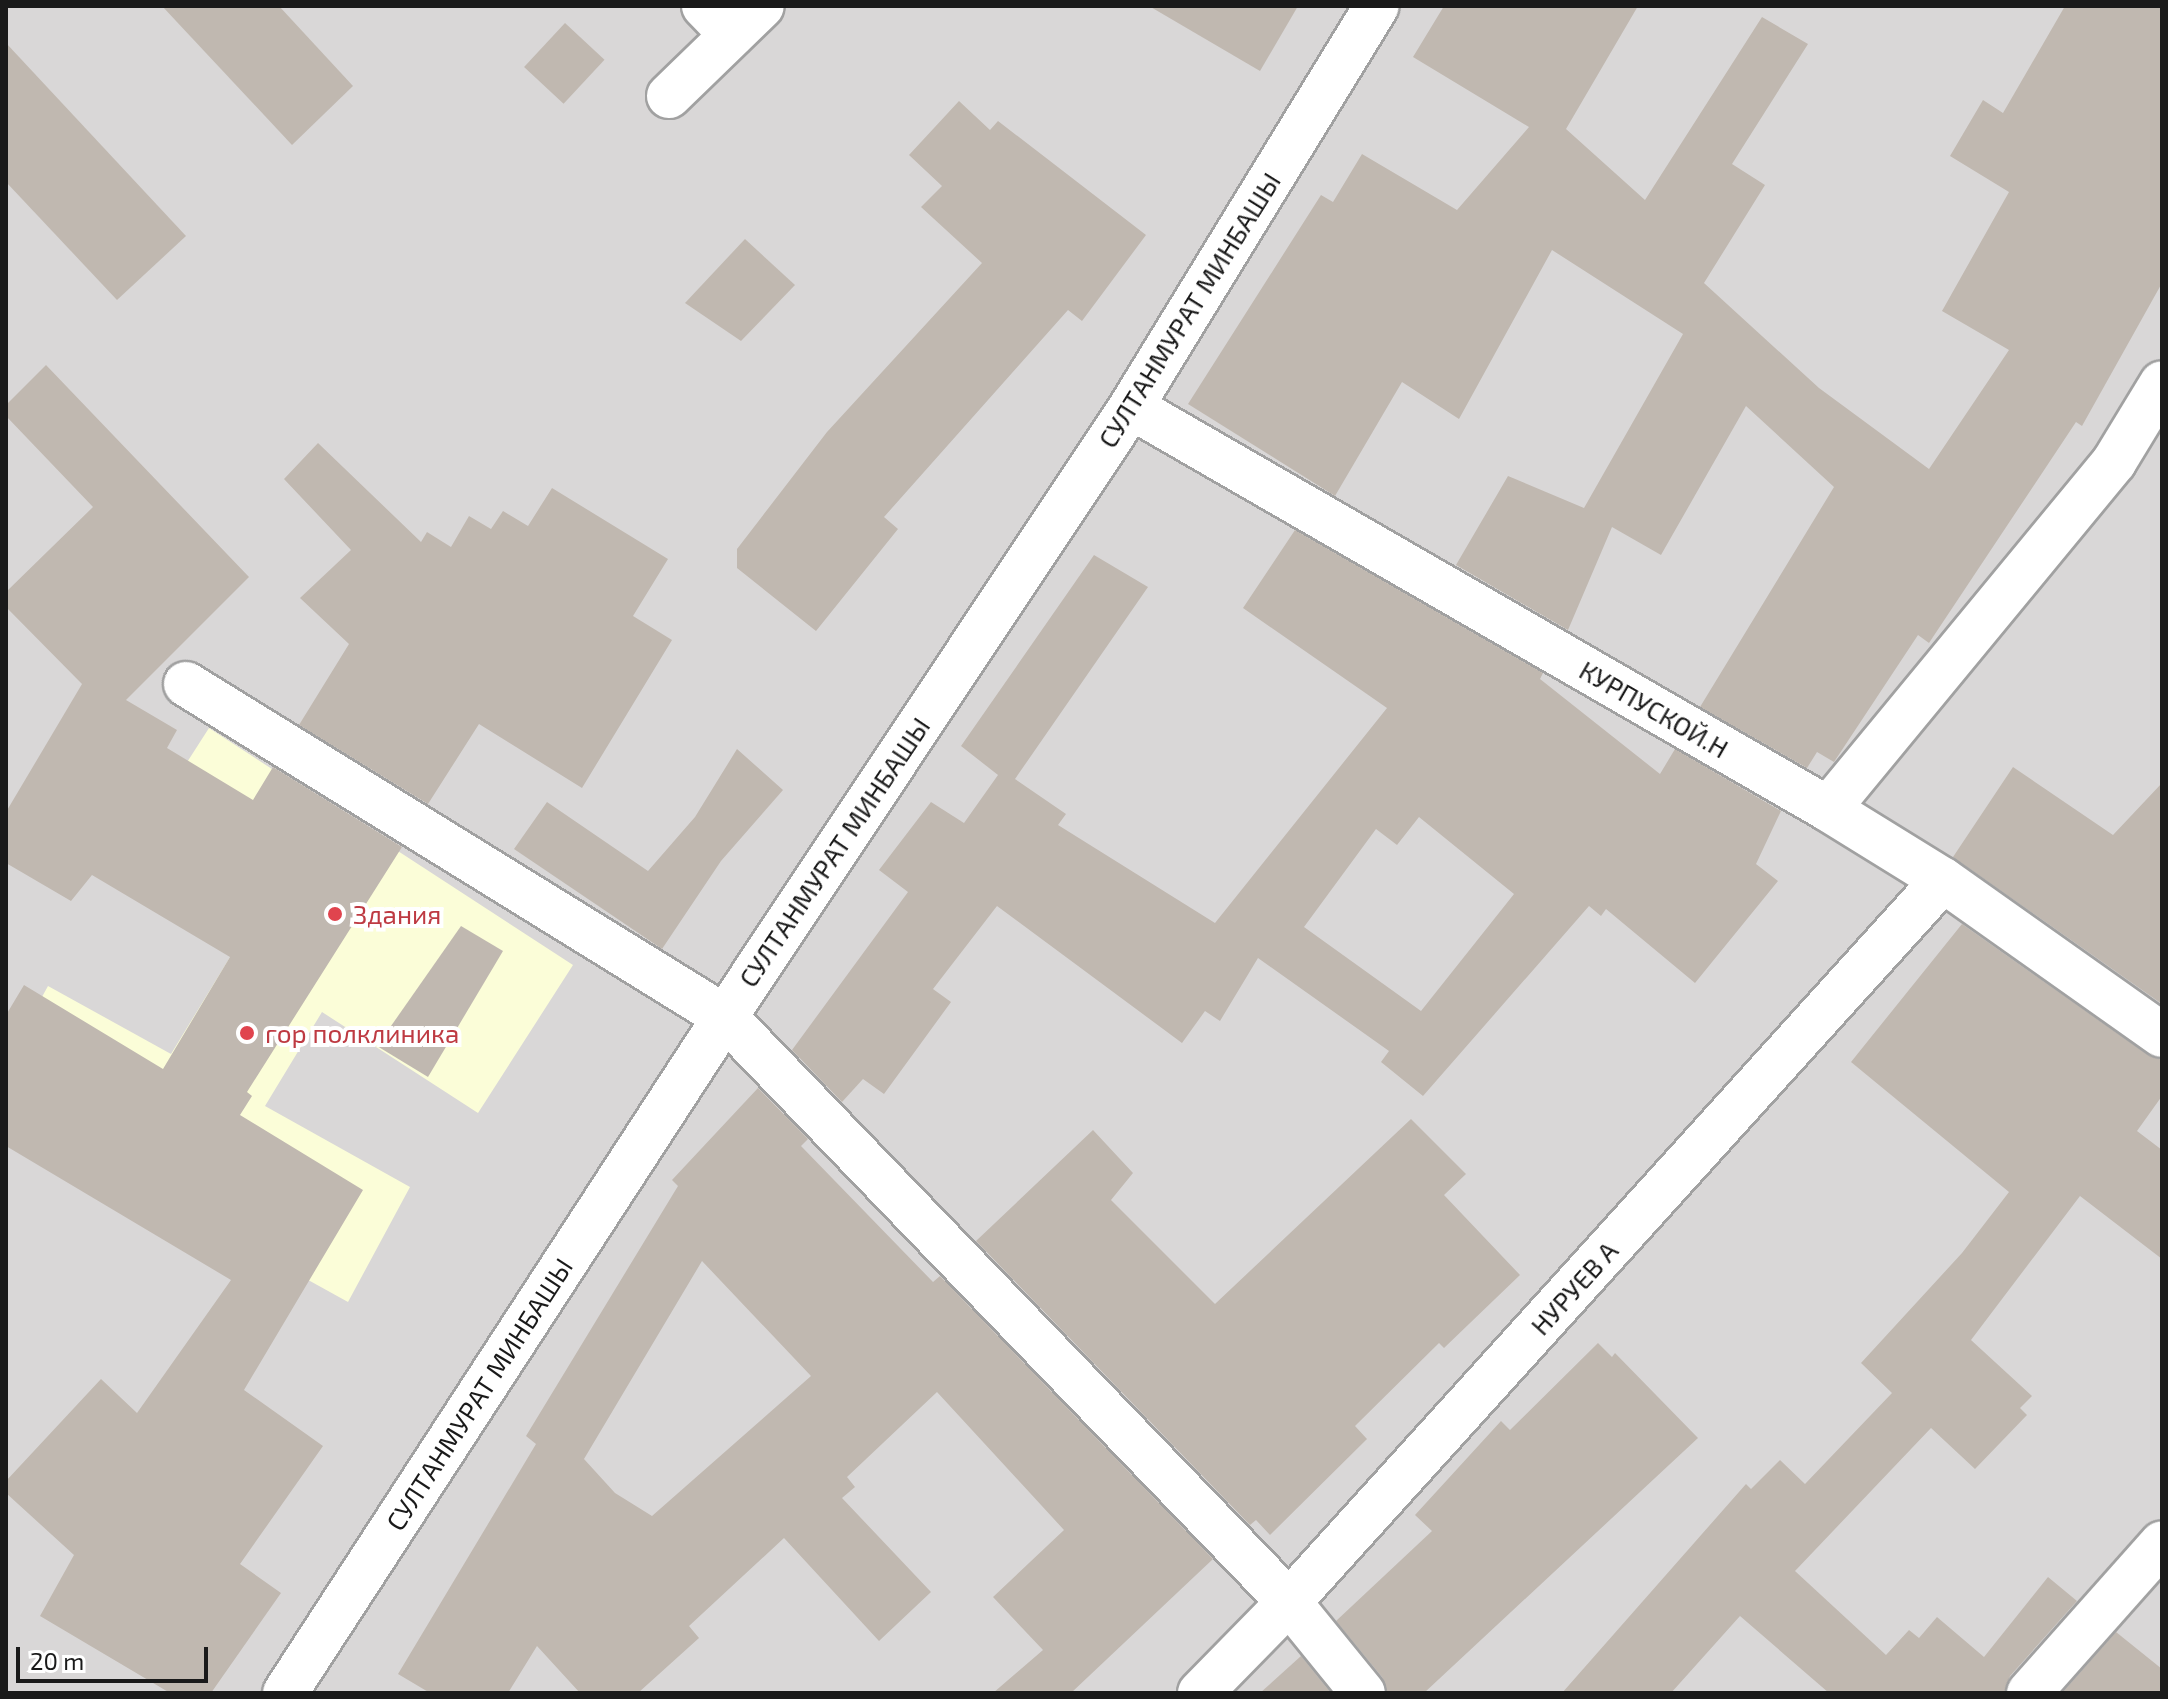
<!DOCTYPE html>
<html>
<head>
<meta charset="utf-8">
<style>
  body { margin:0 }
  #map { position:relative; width:2168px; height:1699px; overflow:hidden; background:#ece9e0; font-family:"Exo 2",sans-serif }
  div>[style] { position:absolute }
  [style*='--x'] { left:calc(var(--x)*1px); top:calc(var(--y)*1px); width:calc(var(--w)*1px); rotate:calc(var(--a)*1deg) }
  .residential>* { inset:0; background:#d9d7d7; transform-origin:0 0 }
  .education>* { inset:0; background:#fbfdd8 }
  .building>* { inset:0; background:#c0b8b0; transform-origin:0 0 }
  .roads { filter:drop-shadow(2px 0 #a1a1a1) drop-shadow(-2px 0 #a1a1a1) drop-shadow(0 2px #a1a1a1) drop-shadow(0 -2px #a1a1a1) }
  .minor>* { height:44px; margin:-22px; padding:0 22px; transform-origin:22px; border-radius:22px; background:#fff }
  .dots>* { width:22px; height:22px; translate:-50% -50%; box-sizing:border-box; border:4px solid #fff; border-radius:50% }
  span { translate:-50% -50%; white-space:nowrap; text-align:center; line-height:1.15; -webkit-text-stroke:8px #fff; paint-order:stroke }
  .street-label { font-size:26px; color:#1a1a1a }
  .health-label { font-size:26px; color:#be3a42 }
  .left { translate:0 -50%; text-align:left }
  .frame { position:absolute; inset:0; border:8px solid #1a1a1a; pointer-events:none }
  .scale { position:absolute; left:16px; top:1647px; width:192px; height:36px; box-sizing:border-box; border:4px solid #1a1a1a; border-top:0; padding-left:10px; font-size:24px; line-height:28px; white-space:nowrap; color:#1a1a1a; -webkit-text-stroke:6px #fff; paint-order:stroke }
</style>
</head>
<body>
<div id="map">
  <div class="residential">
    <div style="left:6px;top:6px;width:2156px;height:1687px"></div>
  </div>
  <div class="education">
    <div style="clip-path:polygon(209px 728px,573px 965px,478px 1113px,322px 1012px,265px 1106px,410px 1187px,348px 1302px,6px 1113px,6px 1062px,48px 986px,171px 1054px,232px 954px,114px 876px)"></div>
  </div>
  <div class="building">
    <div style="clip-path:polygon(162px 6px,279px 6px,353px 86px,292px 145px)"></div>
    <div style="clip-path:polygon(1149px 6px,1298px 6px,1260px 71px)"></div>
    <div style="clip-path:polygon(1444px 6px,1638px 6px,1566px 129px,1645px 200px,1762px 17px,1808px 44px,1732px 164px,1765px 185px,1704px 283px,1819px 388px,1929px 469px,2009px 350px,1942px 311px,2009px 192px,1950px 156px,1983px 100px,2003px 113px,2065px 6px,2162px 6px,2162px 283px,2082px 426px,2076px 422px,1929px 643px,1918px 635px,1834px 762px,1817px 752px,1807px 768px,1700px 707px,1834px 487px,1746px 406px,1661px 555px,1612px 527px,1568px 630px,1456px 565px,1508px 476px,1584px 508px,1683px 334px,1552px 250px,1459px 419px,1402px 382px,1335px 496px,1188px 404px,1321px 195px,1333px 202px,1362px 154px,1457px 210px,1529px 127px,1413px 57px)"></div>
    <div style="left:565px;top:23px;width:54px;height:60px;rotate:43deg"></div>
    <div style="clip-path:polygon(6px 43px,186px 236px,117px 300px,6px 182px)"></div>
    <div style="clip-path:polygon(959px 101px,990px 130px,998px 121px,1146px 235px,1082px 321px,1068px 310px,884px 517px,898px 529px,816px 631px,737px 568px,737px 549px,827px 432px,982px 263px,921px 207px,942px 186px,909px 155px)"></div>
    <div style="clip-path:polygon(745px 239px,795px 285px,741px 341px,685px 303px)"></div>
    <div style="clip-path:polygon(46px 365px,249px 577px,126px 700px,177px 730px,167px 748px,253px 800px,273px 767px,402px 847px,247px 1092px,252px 1096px,240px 1115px,363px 1190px,244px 1390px,323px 1446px,240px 1564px,281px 1593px,211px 1693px,170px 1693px,40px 1616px,74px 1555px,6px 1493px,6px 1481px,101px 1379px,137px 1413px,231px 1280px,6px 1146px,6px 1015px,24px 985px,163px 1069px,230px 957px,92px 875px,71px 901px,6px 863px,6px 812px,82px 684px,6px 607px,6px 592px,93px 507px,6px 416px,6px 405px)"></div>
    <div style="clip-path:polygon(318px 443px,421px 542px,427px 532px,451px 547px,469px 516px,491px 529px,503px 511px,528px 526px,552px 488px,668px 559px,633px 616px,672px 640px,582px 788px,479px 724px,428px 804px,299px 725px,349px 644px,300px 598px,351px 550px,284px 479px)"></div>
    <div style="clip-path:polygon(evenodd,1295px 530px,1543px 673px,1540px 679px,1660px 774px,1675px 749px,1781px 811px,1756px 864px,1778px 881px,1695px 983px,1606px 909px,1601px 916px,1589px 906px,1423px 1096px,1381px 1062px,1389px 1051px,1258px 958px,1220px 1021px,1205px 1011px,1182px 1043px,997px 906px,933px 989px,951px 1002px,884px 1094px,863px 1079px,842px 1102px,792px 1050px,908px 892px,879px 870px,931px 802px,964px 823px,998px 775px,961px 746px,1094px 555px,1148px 587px,1015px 779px,1066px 814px,1058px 825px,1215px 923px,1387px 708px,1243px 608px,1295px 530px,1419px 817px,1514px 894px,1421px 1011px,1304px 927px,1376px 829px,1397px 845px,1419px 817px)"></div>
    <div style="clip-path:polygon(737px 749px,783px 790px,721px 861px,662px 949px,514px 849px,547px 802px,648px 871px,695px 817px)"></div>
    <div style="clip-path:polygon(2013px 767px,2113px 835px,2162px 783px,2162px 1004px,1953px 857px)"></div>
    <div style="clip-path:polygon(1962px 924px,2148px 1055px,2162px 1060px,2162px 1096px,2137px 1131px,2162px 1150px,2162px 1259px,2080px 1196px,1971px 1340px,2032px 1396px,2020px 1408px,2027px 1415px,1975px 1469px,1931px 1428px,1795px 1571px,1886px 1655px,1909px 1630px,1919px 1638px,1937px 1617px,1984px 1657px,2048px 1577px,2077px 1601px,2010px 1676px,2005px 1693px,1829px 1693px,1740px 1616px,1671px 1693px,1562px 1693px,1746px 1484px,1751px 1489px,1780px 1460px,1805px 1484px,1892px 1393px,1861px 1363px,1962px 1253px,2009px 1192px,1851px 1062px)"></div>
    <div style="clip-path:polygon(461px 926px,503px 951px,428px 1077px,377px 1046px)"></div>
    <div style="clip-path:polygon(evenodd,758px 1088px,808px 1139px,801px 1146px,933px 1282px,940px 1276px,1213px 1559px,1071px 1693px,993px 1693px,1043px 1650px,993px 1597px,1064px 1530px,937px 1392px,847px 1477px,855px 1487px,842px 1498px,931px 1592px,879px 1641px,784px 1538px,689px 1626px,699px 1638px,638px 1693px,580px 1693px,537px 1646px,508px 1693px,430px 1693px,398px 1674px,536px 1444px,526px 1436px,678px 1186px,672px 1180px,758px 1088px,702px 1261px,811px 1376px,652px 1516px,615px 1493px,584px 1459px,702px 1261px)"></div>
    <div style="clip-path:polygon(1411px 1119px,1466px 1174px,1444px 1195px,1520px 1275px,1444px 1348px,1439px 1343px,1355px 1426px,1367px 1439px,1270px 1535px,1256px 1520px,1250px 1525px,976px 1241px,1093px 1130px,1133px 1173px,1111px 1200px,1215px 1304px)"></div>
    <div style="clip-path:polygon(1598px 1343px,1612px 1357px,1615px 1353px,1698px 1438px,1424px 1693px,1387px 1693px,1382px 1677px,1336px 1621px,1432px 1531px,1415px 1515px,1501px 1421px,1510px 1430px)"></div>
    <div style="clip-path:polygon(2116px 1632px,2162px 1669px,2162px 1693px,2062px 1693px)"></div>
    <div style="clip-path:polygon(1301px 1656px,1331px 1693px,1260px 1693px)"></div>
  </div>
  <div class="roads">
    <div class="minor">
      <div style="--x:704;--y:6;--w:40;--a:46"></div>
      <div style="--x:669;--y:96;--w:129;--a:-44.1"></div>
      <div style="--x:1131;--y:407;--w:805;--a:29.97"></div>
      <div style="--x:1828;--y:809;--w:135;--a:31.7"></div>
      <div style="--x:1943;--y:880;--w:268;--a:35.3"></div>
      <div style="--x:186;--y:684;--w:634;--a:31.71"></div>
      <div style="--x:725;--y:1017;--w:813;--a:46.05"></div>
      <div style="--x:1289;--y:1602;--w:117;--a:50.9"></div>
      <div style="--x:1828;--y:809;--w:450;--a:-50.5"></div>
      <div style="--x:2114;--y:462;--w:92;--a:-58.7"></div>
      <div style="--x:285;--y:1693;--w:807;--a:-56.94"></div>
      <div style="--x:725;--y:1017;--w:733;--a:-56.35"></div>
      <div style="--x:1131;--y:407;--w:470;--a:-58.5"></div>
      <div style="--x:1200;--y:1693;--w:127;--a:-45.6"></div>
      <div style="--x:1289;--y:1602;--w:974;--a:-47.83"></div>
      <div style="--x:2029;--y:1693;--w:200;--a:-48.4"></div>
    </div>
  </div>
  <div class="dots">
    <div style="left:335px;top:914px;background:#e0444e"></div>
    <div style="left:247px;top:1033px;background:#e0444e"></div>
  </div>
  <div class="street-label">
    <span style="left:1189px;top:310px;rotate:-58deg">СУЛТАНМУРАТ МИНБАШЫ</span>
    <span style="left:1654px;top:709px;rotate:30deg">КУРПУСКОЙ.Н</span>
    <span style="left:834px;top:852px;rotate:-56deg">СУЛТАНМУРАТ МИНБАШЫ</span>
    <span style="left:1574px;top:1288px;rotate:-48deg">НУРУЕВ А</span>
    <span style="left:479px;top:1394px;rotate:-57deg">СУЛТАНМУРАТ МИНБАШЫ</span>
  </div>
  <div class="health-label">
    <span class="left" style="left:353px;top:914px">Здания</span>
    <span class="left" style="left:265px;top:1033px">гор полклиника</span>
  </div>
  <div class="frame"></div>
  <div class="scale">20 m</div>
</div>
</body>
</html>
